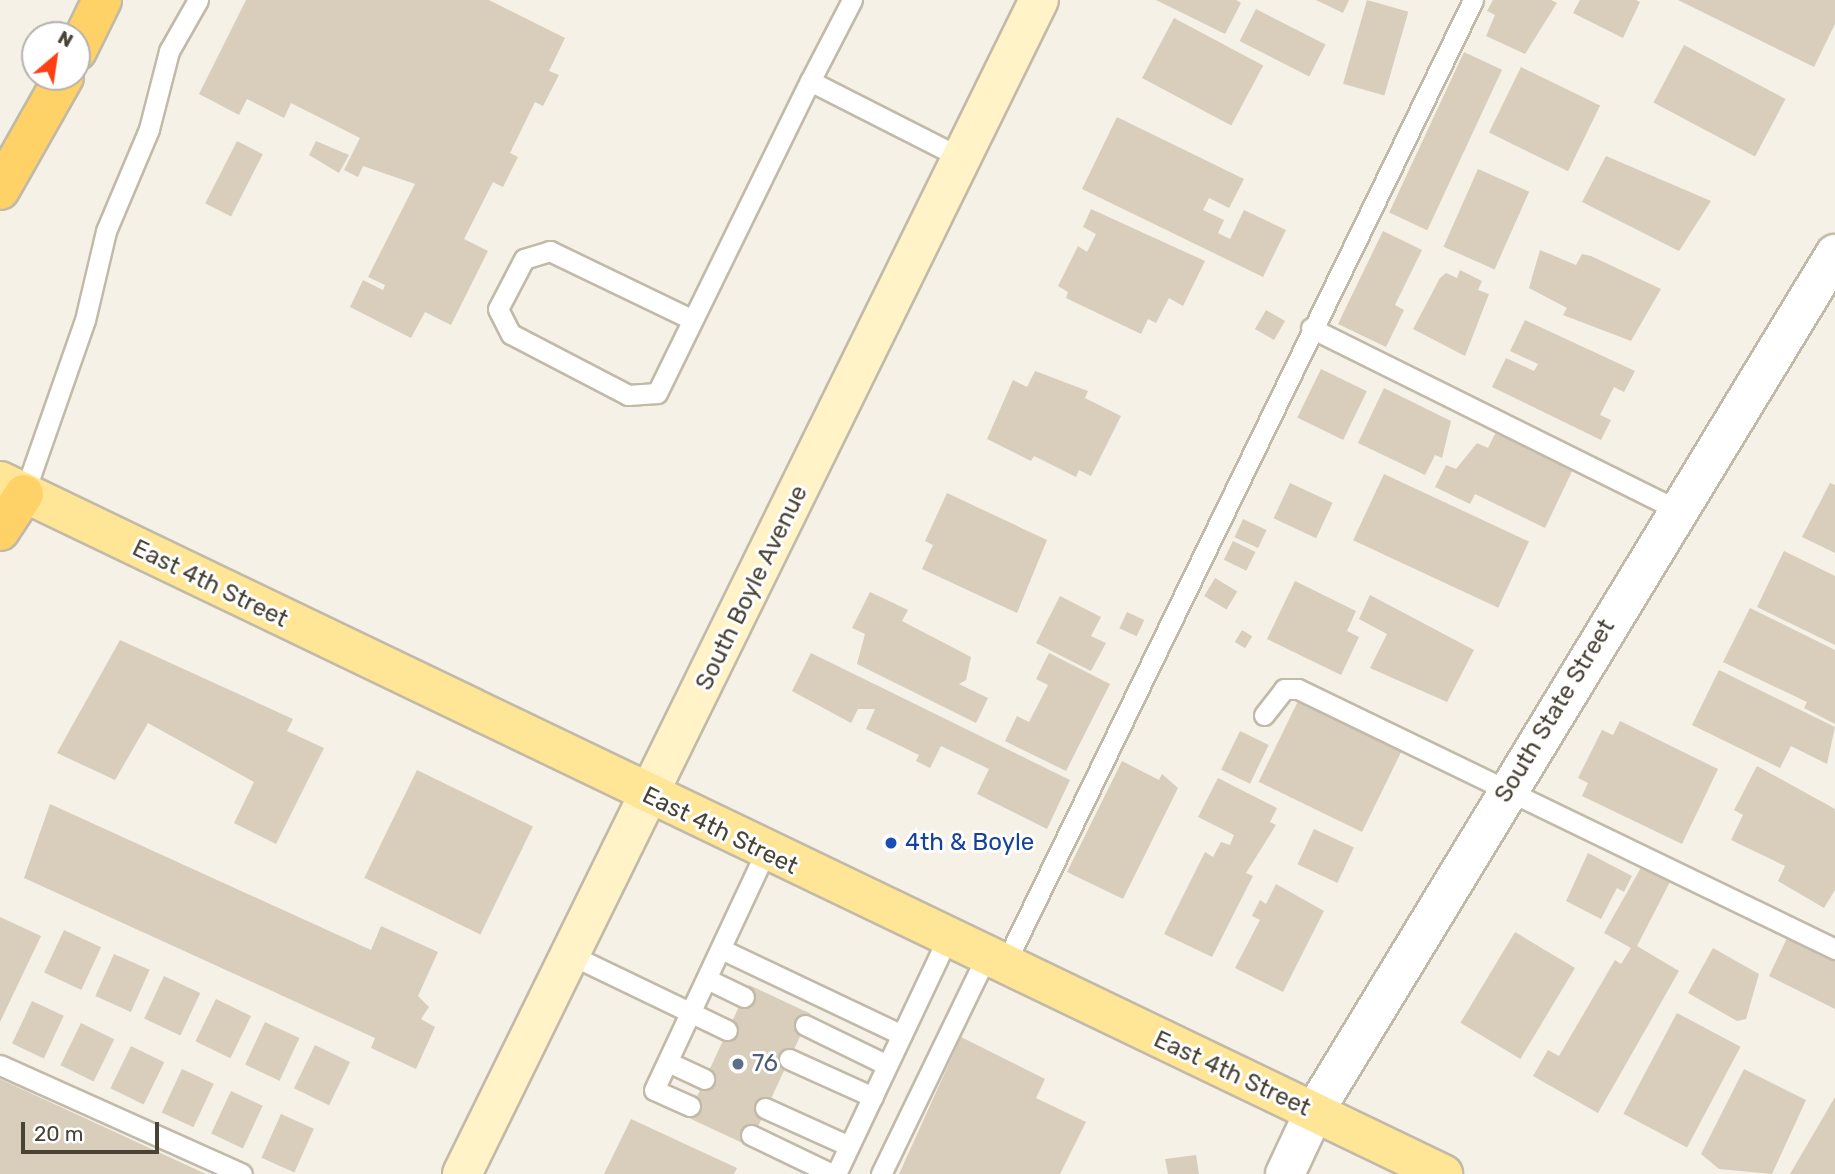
<!DOCTYPE html>
<html>
<head>
<meta charset="utf-8">
<style>
  body { margin:0 }
  #map { position:relative; width:1835px; height:1174px; overflow:hidden; background:#f5f1e7; font-family:Rubik,sans-serif }
  div>[style] { position:absolute }
  [style*='--x'] { left:calc(var(--x)*1px); top:calc(var(--y)*1px); width:calc(var(--w)*1px); rotate:calc(var(--a)*1deg) }
  .building>* { inset:0; background:#d8cebb; transform-origin:0 0 }
  .roads { filter:drop-shadow(2px 0 #c2baa8) drop-shadow(-2px 0 #c2baa8) drop-shadow(0 2px #c2baa8) drop-shadow(0 -2px #c2baa8) }
  .service>* { height:19px; margin:-9.5px; padding:0 9.5px; transform-origin:9.5px; border-radius:9.5px; background:#fff }
  .minor>* { height:38px; margin:-19px; padding:0 19px; transform-origin:19px; border-radius:19px; background:#fff }
  .tertiary>* { height:38px; margin:-19px; padding:0 19px; transform-origin:19px; border-radius:19px; background:#fff }
  .secondary>* { height:38px; margin:-19px; padding:0 19px; transform-origin:19px; border-radius:19px; background:#fff3c7 }
  .primary>* { height:38px; margin:-19px; padding:0 19px; transform-origin:19px; border-radius:19px; background:#ffe596 }
  .motorway>* { height:38px; margin:-19px; padding:0 19px; transform-origin:19px; border-radius:19px; background:#ffd268 }
  .dots>* { width:19px; height:19px; translate:-50% -50%; box-sizing:border-box; border:4px solid #fff; border-radius:50% }
  span { translate:-50% -50%; white-space:nowrap; text-align:center; line-height:1.15; -webkit-text-stroke:6px #fff; paint-order:stroke }
  .street-label { font-size:24px; color:#494235 }
  .transit-label { font-size:24px; color:#164399 }
  .left { translate:0 -50%; text-align:left }
  .service-label { font-size:24px; color:#4e5e75 }
  .north { position:absolute; left:21px; top:21px; width:70px; height:70px; box-sizing:border-box; background:#fff; border:2px solid #b6b3ae; border-radius:50%; rotate:29deg; font-size:19px; font-weight:700; line-height:28px; text-align:center; color:#494235 }
  .north::after { content:''; display:block; margin:auto; width:24px; height:32px; background:#ff3f14; clip-path:polygon(50% 0,100% 100%,50% 72%,0 100%) }
  .scale { position:absolute; left:21px; top:1122px; width:138px; height:32px; box-sizing:border-box; border:4px solid #494235; border-top:0; padding-left:9px; font-size:21px; line-height:24px; white-space:nowrap; color:#494235; -webkit-text-stroke:5px #fff; paint-order:stroke }
</style>
</head>
<body>
<div id="map">
  <div class="building">
    <div style="clip-path:polygon(246px 0,489px 0,565px 38px,549px 71px,559px 75px,543px 106px,535px 102px,510px 153px,518px 157px,503px 187px,493px 182px,464px 239px,488px 251px,451px 325px,425px 312px,411px 338px,350px 307px,363px 280px,383px 290px,385px 285px,368px 277px,415px 184px,363px 166px,358px 177px,344px 170px,360px 138px,291px 103px,284px 118px,247px 99px,239px 115px,199px 94px)"></div>
    <div style="clip-path:polygon(1156px 0,1236px 0,1241px 3px,1225px 34px)"></div>
    <div style="clip-path:polygon(1316px 0,1349px 0,1343px 13px)"></div>
    <div style="left:1367px;top:0;width:43px;height:87px;rotate:16deg"></div>
    <div style="clip-path:polygon(1493px 0,1551px 0,1557px 3px,1525px 54px,1486px 36px,1495px 15px,1487px 11px)"></div>
    <div style="clip-path:polygon(1580px 0,1636px 0,1640px 2px,1623px 38px,1573px 13px)"></div>
    <div style="clip-path:polygon(1678px 0,1835px 0,1835px 24px,1814px 67px)"></div>
    <div style="left:1256px;top:9px;width:78px;height:36px;rotate:27deg"></div>
    <div style="left:1174px;top:18px;width:101px;height:68px;rotate:28deg"></div>
    <div style="left:1684px;top:45px;width:115px;height:65px;rotate:28deg"></div>
    <div style="left:1464px;top:52px;width:42px;height:177px;rotate:25deg"></div>
    <div style="left:1521px;top:67px;width:88px;height:73px;rotate:26deg"></div>
    <div style="clip-path:polygon(1117px 117px,1244px 179px,1229px 208px,1209px 198px,1203px 210px,1224px 220px,1218px 233px,1230px 239px,1244px 210px,1286px 230px,1263px 277px,1082px 189px)"></div>
    <div style="left:237px;top:141px;width:29px;height:70px;rotate:27deg"></div>
    <div style="clip-path:polygon(316px 141px,349px 155px,339px 173px,309px 155px)"></div>
    <div style="clip-path:polygon(1606px 156px,1711px 201px,1679px 251px,1582px 202px)"></div>
    <div style="left:1478px;top:169px;width:56px;height:85px;rotate:24deg"></div>
    <div style="clip-path:polygon(1091px 209px,1205px 261px,1183px 306px,1169px 298px,1156px 323px,1148px 319px,1141px 334px,1066px 298px,1068px 292px,1058px 286px,1078px 246px,1087px 252px,1096px 234px,1083px 227px)"></div>
    <div style="clip-path:polygon(1383px 231px,1422px 250px,1395px 305px,1404px 310px,1386px 347px,1338px 324px)"></div>
    <div style="clip-path:polygon(1540px 250px,1576px 265px,1582px 254px,1591px 256px,1661px 289px,1631px 341px,1563px 315px,1567px 308px,1529px 288px)"></div>
    <div style="clip-path:polygon(1460px 270px,1482px 281px,1478px 290px,1489px 294px,1465px 356px,1413px 329px,1440px 278px,1446px 273px,1457px 278px)"></div>
    <div style="left:1266px;top:310px;width:22px;height:22px;rotate:30deg"></div>
    <div style="clip-path:polygon(1525px 320px,1635px 371px,1624px 392px,1614px 387px,1600px 415px,1611px 420px,1601px 440px,1492px 387px,1506px 358px,1534px 371px,1538px 364px,1510px 351px)"></div>
    <div style="left:1321px;top:369px;width:51px;height:54px;rotate:26deg"></div>
    <div style="clip-path:polygon(1035px 371px,1088px 391px,1085px 398px,1121px 416px,1091px 476px,1079px 470px,1076px 477px,1034px 456px,1031px 461px,987px 439px,1013px 380px,1027px 387px)"></div>
    <div style="clip-path:polygon(1384px 388px,1451px 421px,1442px 458px,1435px 455px,1425px 475px,1358px 443px)"></div>
    <div style="clip-path:polygon(1499px 426px,1576px 463px,1545px 528px,1475px 494px,1470px 504px,1435px 487px,1446px 465px,1456px 469px,1477px 443px,1488px 448px)"></div>
    <div style="left:1384px;top:474px;width:160px;height:73px;rotate:25deg"></div>
    <div style="left:1290px;top:483px;width:47px;height:39px;rotate:25deg"></div>
    <div style="clip-path:polygon(1830px 483px,1835px 485px,1835px 553px,1802px 537px)"></div>
    <div style="clip-path:polygon(947px 493px,1047px 540px,1017px 613px,922px 569px,933px 545px,925px 541px)"></div>
    <div style="left:1243px;top:519px;width:26px;height:20px;rotate:25deg"></div>
    <div style="left:1233px;top:541px;width:25px;height:21px;rotate:26deg"></div>
    <div style="clip-path:polygon(1784px 551px,1835px 576px,1835px 645px,1757px 607px)"></div>
    <div style="left:1215px;top:578px;width:26px;height:21px;rotate:31deg"></div>
    <div style="clip-path:polygon(1295px 581px,1356px 611px,1347px 631px,1359px 637px,1341px 675px,1267px 639px)"></div>
    <div style="clip-path:polygon(870px 592px,908px 610px,902px 621px,971px 657px,966px 680px,959px 684px,988px 698px,976px 723px,857px 664px,865px 634px,852px 628px)"></div>
    <div style="clip-path:polygon(1370px 595px,1474px 650px,1447px 702px,1370px 668px,1387px 634px,1359px 619px)"></div>
    <div style="clip-path:polygon(1060px 596px,1101px 617px,1091px 636px,1106px 643px,1091px 671px,1036px 643px)"></div>
    <div style="clip-path:polygon(1750px 608px,1835px 650px,1835px 724px,1804px 708px,1807px 702px,1723px 662px)"></div>
    <div style="left:1127px;top:612px;width:19px;height:18px;rotate:25deg"></div>
    <div style="left:1242px;top:630px;width:12px;height:14px;rotate:31deg"></div>
    <div style="clip-path:polygon(120px 640px,293px 719px,287px 731px,324px 748px,276px 844px,234px 823px,254px 782px,148px 723px,115px 780px,57px 753px)"></div>
    <div style="clip-path:polygon(811px 653px,1070px 780px,1047px 829px,977px 794px,989px 769px,941px 746px,930px 768px,916px 761px,919px 755px,866px 729px,875px 709px,858px 709px,851px 723px,792px 691px)"></div>
    <div style="clip-path:polygon(1049px 653px,1110px 684px,1066px 771px,1005px 741px,1017px 716px,1029px 722px,1048px 685px,1036px 679px)"></div>
    <div style="clip-path:polygon(1719px 670px,1835px 727px,1827px 764px,1791px 746px,1780px 768px,1692px 725px)"></div>
    <div style="left:1299px;top:699px;width:115px;height:92px;rotate:26deg"></div>
    <div style="clip-path:polygon(1620px 721px,1718px 769px,1682px 844px,1582px 796px,1588px 783px,1578px 778px,1602px 730px,1613px 735px)"></div>
    <div style="left:1240px;top:731px;width:32px;height:43px;rotate:26deg"></div>
    <div style="clip-path:polygon(1122px 761px,1159px 780px,1162px 774px,1178px 788px,1123px 899px,1067px 872px)"></div>
    <div style="clip-path:polygon(1757px 766px,1835px 809px,1835px 890px,1824px 908px,1778px 881px,1785px 866px,1731px 840px,1743px 815px,1734px 810px)"></div>
    <div style="left:417px;top:770px;width:129px;height:120px;rotate:26deg"></div>
    <div style="clip-path:polygon(1218px 778px,1277px 808px,1270px 822px,1276px 825px,1246px 873px,1253px 876px,1212px 957px,1164px 934px,1205px 852px,1213px 857px,1221px 842px,1230px 845px,1234px 835px,1198px 817px)"></div>
    <div style="clip-path:polygon(50px 804px,371px 950px,381px 926px,438px 952px,418px 996px,429px 1007px,421px 1019px,435px 1027px,416px 1069px,371px 1048px,375px 1038px,24px 878px)"></div>
    <div style="left:1314px;top:829px;width:44px;height:39px;rotate:25deg"></div>
    <div style="clip-path:polygon(1588px 853px,1632px 876px,1624px 892px,1617px 888px,1601px 919px,1566px 901px)"></div>
    <div style="clip-path:polygon(1643px 864px,1671px 880px,1637px 946px,1679px 971px,1598px 1113px,1533px 1076px,1548px 1050px,1559px 1056px,1615px 960px,1621px 964px,1631px 948px,1604px 933px)"></div>
    <div style="clip-path:polygon(1276px 884px,1324px 911px,1283px 992px,1235px 968px,1260px 920px,1252px 916px,1260px 900px,1266px 904px)"></div>
    <div style="clip-path:polygon(0 917px,41px 936px,0 1022px)"></div>
    <div style="left:64px;top:930px;width:41px;height:47px;rotate:25deg"></div>
    <div style="left:1515px;top:932px;width:70px;height:106px;rotate:31deg"></div>
    <div style="clip-path:polygon(1787px 938px,1835px 961px,1835px 1009px,1769px 976px)"></div>
    <div style="clip-path:polygon(1713px 948px,1759px 974px,1746px 1019px,1737px 1021px,1688px 993px)"></div>
    <div style="left:114px;top:954px;width:39px;height:46px;rotate:24deg"></div>
    <div style="left:164px;top:976px;width:40px;height:47px;rotate:25deg"></div>
    <div style="left:749px;top:985px;width:68px;height:146px;rotate:25deg"></div>
    <div style="left:216px;top:999px;width:39px;height:47px;rotate:26deg"></div>
    <div style="left:32px;top:1001px;width:35px;height:47px;rotate:25deg"></div>
    <div style="left:1677px;top:1013px;width:72px;height:114px;rotate:28deg"></div>
    <div style="left:265px;top:1022px;width:38px;height:47px;rotate:25deg"></div>
    <div style="left:81px;top:1023px;width:37px;height:47px;rotate:26deg"></div>
    <div style="clip-path:polygon(961px 1037px,1045px 1079px,1036px 1098px,1086px 1122px,1060px 1174px,899px 1174px)"></div>
    <div style="left:315px;top:1045px;width:39px;height:48px;rotate:26deg"></div>
    <div style="left:131px;top:1046px;width:37px;height:47px;rotate:26deg"></div>
    <div style="left:182px;top:1069px;width:35px;height:48px;rotate:25deg"></div>
    <div style="clip-path:polygon(1744px 1069px,1806px 1100px,1772px 1174px,1719px 1169px,1701px 1154px)"></div>
    <div style="clip-path:polygon(0 1079px,206px 1174px,0 1174px)"></div>
    <div style="left:231px;top:1091px;width:35px;height:47px;rotate:25deg"></div>
    <div style="clip-path:polygon(1835px 1097px,1835px 1174px,1790px 1174px)"></div>
    <div style="left:281px;top:1114px;width:36px;height:48px;rotate:24deg"></div>
    <div style="clip-path:polygon(631px 1119px,737px 1168px,734px 1174px,604px 1174px)"></div>
    <div style="clip-path:polygon(1196px 1155px,1199px 1174px,1168px 1174px,1165px 1159px)"></div>
  </div>
  <div class="roads">
    <div class="service">
      <div style="--x:852;--y:0;--w:91;--a:117.4"></div>
      <div style="--x:810;--y:81;--w:170;--a:26.9"></div>
      <div style="--x:691;--y:319;--w:157;--a:-154.3"></div>
      <div style="--x:550;--y:251;--w:27;--a:163"></div>
      <div style="--x:524;--y:259;--w:56;--a:117.5"></div>
      <div style="--x:498;--y:309;--w:28;--a:63"></div>
      <div style="--x:511;--y:334;--w:132;--a:27.5"></div>
      <div style="--x:628;--y:395;--w:29;--a:-4"></div>
      <div style="--x:657;--y:393;--w:347;--a:-63.9"></div>
      <div style="--x:1311;--y:328;--w:410;--a:26.4"></div>
      <div style="--x:24;--y:494;--w:184;--a:-70.7"></div>
      <div style="--x:85;--y:320;--w:91;--a:-76.7"></div>
      <div style="--x:106;--y:231;--w:111;--a:-67.1"></div>
      <div style="--x:149;--y:129;--w:81;--a:-75.6"></div>
      <div style="--x:169;--y:51;--w:59;--a:-60.4"></div>
      <div style="--x:1264;--y:715;--w:33;--a:-52"></div>
      <div style="--x:1284;--y:689;--w:14;--a:0"></div>
      <div style="--x:1298;--y:689;--w:597;--a:25.83"></div>
      <div style="--x:721;--y:949;--w:200;--a:25.4"></div>
      <div style="--x:571;--y:955;--w:173;--a:25.7"></div>
      <div style="--x:1003;--y:968;--w:1076;--a:-64.1"></div>
      <div style="--x:707;--y:979;--w:41;--a:25.9"></div>
      <div style="--x:805;--y:1025;--w:91;--a:26"></div>
      <div style="--x:789;--y:1059;--w:92;--a:24.3"></div>
      <div style="--x:668;--y:1062;--w:40;--a:25"></div>
      <div style="--x:0;--y:1065;--w:265;--a:24.2"></div>
      <div style="--x:690;--y:1106;--w:39;--a:-156"></div>
      <div style="--x:654;--y:1090;--w:262;--a:-64.9"></div>
      <div style="--x:765;--y:1108;--w:92;--a:24.3"></div>
      <div style="--x:751;--y:1135;--w:90;--a:25.7"></div>
      <div style="--x:836;--y:1174;--w:258;--a:-64.7"></div>
      <div style="--x:881;--y:1174;--w:239;--a:-64.2"></div>
    </div>
    <div class="minor">
      <div style="--x:1285;--y:1174;--w:68;--a:-64.9"></div>
    </div>
    <div class="tertiary">
      <div style="--x:1314;--y:1112;--w:1004;--a:-58.73"></div>
    </div>
    <div class="secondary">
      <div style="--x:462;--y:1174;--w:1308;--a:-63.83"></div>
    </div>
    <div class="primary">
      <div style="--x:0;--y:481;--w:1601;--a:25.65"></div>
    </div>
    <div class="motorway">
      <div style="--x:77;--y:51;--w:57;--a:-63.9"></div>
      <div style="--x:0;--y:190;--w:130;--a:-60.5"></div>
      <div style="--x:0;--y:531;--w:44;--a:-57"></div>
    </div>
  </div>
  <div class="dots">
    <div style="left:891px;top:843px;background:#1a4fb4"></div>
    <div style="left:738px;top:1064px;background:#5c6f8a"></div>
  </div>
  <div class="street-label">
    <span style="left:210px;top:584px;rotate:26deg">East 4th Street</span>
    <span style="left:752px;top:588px;rotate:-64deg">South Boyle Avenue</span>
    <span style="left:1555px;top:711px;rotate:-59deg">South State Street</span>
    <span style="left:720px;top:831px;rotate:26deg">East 4th Street</span>
    <span style="left:1232px;top:1074px;rotate:25deg">East 4th Street</span>
  </div>
  <div class="transit-label">
    <span class="left" style="left:905px;top:843px">4th &amp; Boyle</span>
  </div>
  <div class="service-label">
    <span class="left" style="left:752px;top:1064px">76</span>
  </div>
  <div class="north">N</div>
  <div class="scale">20 m</div>
</div>
</body>
</html>
